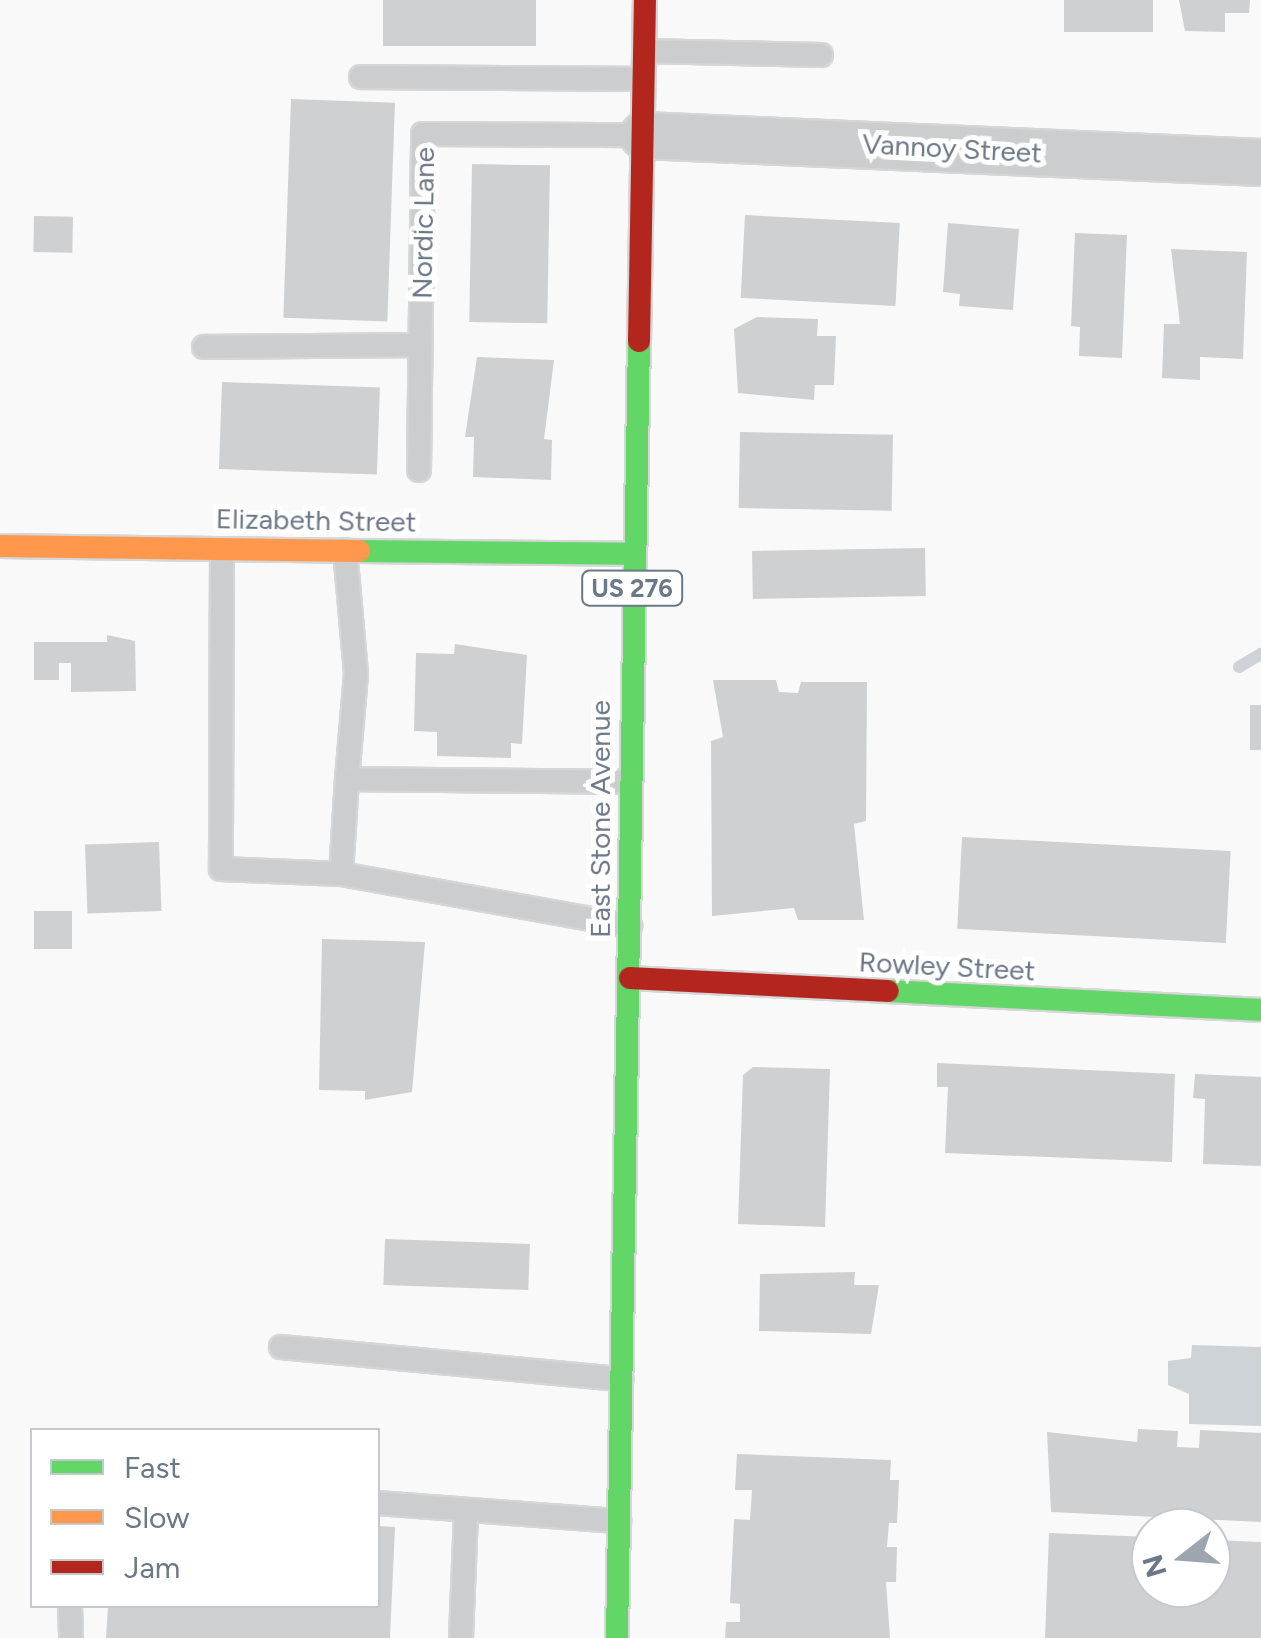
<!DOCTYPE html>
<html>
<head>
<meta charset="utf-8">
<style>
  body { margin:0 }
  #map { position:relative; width:1261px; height:1638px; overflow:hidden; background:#f9f9f9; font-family:Figtree,sans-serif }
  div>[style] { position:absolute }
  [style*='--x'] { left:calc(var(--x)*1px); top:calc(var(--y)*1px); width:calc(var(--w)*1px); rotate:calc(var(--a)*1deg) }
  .water>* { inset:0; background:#cdd3d7 }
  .stream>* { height:12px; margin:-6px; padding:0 6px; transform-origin:6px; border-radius:6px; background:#cdd3d7 }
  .building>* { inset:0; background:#cfd0d1; transform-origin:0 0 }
  .roads { filter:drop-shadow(2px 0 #d5d6d7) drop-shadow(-2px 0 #d5d6d7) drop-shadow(0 2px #d5d6d7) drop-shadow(0 -2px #d5d6d7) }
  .lane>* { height:22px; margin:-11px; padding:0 11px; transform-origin:11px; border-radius:11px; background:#cccdce }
  .street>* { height:45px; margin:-22.5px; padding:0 22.5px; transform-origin:22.5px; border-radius:22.5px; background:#cccdce }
  .fast>* { height:22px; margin:-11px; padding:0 11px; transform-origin:11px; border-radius:11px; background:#63d668 }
  .slow>* { height:22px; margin:-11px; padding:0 11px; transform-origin:11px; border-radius:11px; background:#ff974d }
  .jam>* { height:22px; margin:-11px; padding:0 11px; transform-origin:11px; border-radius:11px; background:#b3261e }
  span { translate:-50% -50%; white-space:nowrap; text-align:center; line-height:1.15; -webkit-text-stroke:10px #fff; paint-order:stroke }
  .shield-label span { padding:2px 8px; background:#fff; border:2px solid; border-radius:8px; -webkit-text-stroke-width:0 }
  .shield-label { font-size:25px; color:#6b7887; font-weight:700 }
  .street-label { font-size:28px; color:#6b7887 }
  .legend { position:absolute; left:30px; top:1428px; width:350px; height:180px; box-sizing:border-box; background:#fff; border:2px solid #c4c9cf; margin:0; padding:12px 18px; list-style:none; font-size:30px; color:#6b7887 }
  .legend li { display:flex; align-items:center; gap:20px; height:50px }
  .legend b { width:50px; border:2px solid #c4c9cf }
  .north { position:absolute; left:1131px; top:1508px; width:100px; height:100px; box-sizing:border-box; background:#fff; border:2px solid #c4c9cf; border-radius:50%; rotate:253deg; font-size:28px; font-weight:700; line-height:40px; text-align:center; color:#6b7887 }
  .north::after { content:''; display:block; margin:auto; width:35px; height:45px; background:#9da5af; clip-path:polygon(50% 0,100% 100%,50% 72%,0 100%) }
</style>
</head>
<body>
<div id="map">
  <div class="water">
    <div style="clip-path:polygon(1192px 1345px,1261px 1347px,1261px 1426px,1189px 1424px,1189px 1394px,1168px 1385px,1168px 1361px,1191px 1358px)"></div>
  </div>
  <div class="stream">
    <div style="--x:1239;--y:667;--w:26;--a:-31"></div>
  </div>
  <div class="building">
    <div style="left:383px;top:0;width:153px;height:46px"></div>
    <div style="left:1064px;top:0;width:89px;height:32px"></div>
    <div style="clip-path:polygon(1179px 0,1250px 0,1249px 13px,1225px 13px,1225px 32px,1185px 31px)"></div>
    <div style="left:291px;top:99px;width:104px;height:219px;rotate:2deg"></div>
    <div style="left:472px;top:164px;width:78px;height:158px;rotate:1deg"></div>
    <div style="left:745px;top:215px;width:155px;height:83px;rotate:3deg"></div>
    <div style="left:34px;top:216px;width:39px;height:36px;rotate:1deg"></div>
    <div style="clip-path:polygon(948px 223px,1019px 229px,1013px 310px,959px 306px,960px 294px,943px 292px)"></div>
    <div style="clip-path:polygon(1075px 233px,1127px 235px,1122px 358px,1079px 356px,1080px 327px,1071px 326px)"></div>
    <div style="clip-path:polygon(1171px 249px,1247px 252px,1243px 359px,1200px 357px,1200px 380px,1162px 378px,1164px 324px,1180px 324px)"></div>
    <div style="clip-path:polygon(757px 317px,818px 319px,817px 336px,836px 336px,834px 385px,815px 385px,814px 400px,738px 393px,734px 329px)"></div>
    <div style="clip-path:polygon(477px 357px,554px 360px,544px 439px,552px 440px,551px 480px,473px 477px,474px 437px,465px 437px)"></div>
    <div style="left:222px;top:382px;width:158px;height:87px;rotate:2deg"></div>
    <div style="left:740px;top:432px;width:153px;height:76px;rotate:1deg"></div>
    <div style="left:925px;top:548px;width:48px;height:173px;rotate:89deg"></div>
    <div style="clip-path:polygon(107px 635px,135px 641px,136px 691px,71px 692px,71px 663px,59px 663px,59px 680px,34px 680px,34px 642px,107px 642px)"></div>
    <div style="clip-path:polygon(455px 644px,527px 655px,522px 744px,511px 743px,511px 758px,437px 756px,437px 732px,414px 731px,416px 653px,454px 654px)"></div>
    <div style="clip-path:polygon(713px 680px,776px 680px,779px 692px,798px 693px,801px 682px,867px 682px,866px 821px,854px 824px,864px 920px,798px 920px,794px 908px,712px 916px,711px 741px,723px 737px)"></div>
    <div style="left:1250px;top:705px;width:11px;height:45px"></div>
    <div style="left:962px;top:837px;width:269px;height:92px;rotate:3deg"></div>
    <div style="left:159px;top:842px;width:69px;height:74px;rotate:88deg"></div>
    <div style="left:34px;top:911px;width:38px;height:38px"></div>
    <div style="clip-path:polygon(322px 939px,425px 942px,412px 1092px,365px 1100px,365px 1091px,319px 1090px)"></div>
    <div style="clip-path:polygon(937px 1063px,1175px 1074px,1172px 1162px,945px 1153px,948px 1087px,937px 1087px)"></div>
    <div style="clip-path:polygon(753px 1067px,830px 1069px,825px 1227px,738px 1224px,743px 1075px)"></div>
    <div style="clip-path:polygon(1195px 1074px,1261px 1077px,1261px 1166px,1203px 1164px,1205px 1099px,1193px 1098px)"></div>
    <div style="left:385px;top:1239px;width:145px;height:46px;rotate:2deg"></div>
    <div style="clip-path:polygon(855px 1272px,854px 1285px,879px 1285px,871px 1334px,759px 1331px,760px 1274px)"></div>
    <div style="clip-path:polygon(1138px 1429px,1178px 1431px,1177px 1447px,1199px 1448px,1200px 1430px,1261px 1433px,1261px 1522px,1051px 1512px,1047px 1432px,1137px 1442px)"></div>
    <div style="clip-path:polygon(737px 1454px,891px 1460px,890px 1480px,899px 1480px,897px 1523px,889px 1523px,887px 1547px,897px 1547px,896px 1582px,886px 1582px,890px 1638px,725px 1638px,726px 1622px,740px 1622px,740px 1604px,730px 1603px,734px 1519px,750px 1520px,752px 1490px,735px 1490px)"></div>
    <div style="clip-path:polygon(378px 1526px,395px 1527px,390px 1638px,106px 1638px,108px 1606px,378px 1606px)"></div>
    <div style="clip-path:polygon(1049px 1533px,1151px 1537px,1151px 1588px,1211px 1588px,1211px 1540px,1261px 1542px,1261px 1638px,1045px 1638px)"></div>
  </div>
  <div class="roads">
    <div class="lane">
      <div style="--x:644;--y:51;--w:177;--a:1.3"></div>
      <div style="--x:361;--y:77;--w:283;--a:0.4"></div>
      <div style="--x:204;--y:347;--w:216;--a:-0.5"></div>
      <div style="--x:419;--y:470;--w:336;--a:-89.3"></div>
      <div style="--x:423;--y:134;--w:220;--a:0.3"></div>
      <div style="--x:222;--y:549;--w:320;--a:90.2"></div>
      <div style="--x:221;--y:869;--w:120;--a:2.4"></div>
      <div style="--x:341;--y:874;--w:294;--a:10.2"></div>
      <div style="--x:345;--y:550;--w:124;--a:84.9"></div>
      <div style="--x:356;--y:674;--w:105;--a:94.9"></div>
      <div style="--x:347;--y:779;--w:284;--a:0.6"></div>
      <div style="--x:341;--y:874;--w:95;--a:-86.4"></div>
      <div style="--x:281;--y:1347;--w:342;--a:5.4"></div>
      <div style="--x:378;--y:1503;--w:242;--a:4.3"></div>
      <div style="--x:70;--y:1606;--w:32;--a:88"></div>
      <div style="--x:461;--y:1638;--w:122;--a:-87.7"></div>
    </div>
    <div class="street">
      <div style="--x:643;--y:135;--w:619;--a:2.5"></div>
    </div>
    <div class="fast">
      <div style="--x:359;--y:551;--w:273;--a:0.6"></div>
      <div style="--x:888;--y:991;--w:373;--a:2.9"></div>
      <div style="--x:617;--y:1638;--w:1297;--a:-89.03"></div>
    </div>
    <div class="slow">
      <div style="--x:0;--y:546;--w:359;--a:0.8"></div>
    </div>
    <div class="jam">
      <div style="--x:639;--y:341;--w:341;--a:-89"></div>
      <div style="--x:630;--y:978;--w:258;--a:2.9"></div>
    </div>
  </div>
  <div class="shield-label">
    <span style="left:632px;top:588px">US 276</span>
  </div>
  <div class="street-label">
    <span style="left:952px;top:148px;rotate:3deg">Vannoy Street</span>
    <span style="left:423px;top:223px;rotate:-89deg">Nordic Lane</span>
    <span style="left:316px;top:520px;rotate:1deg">Elizabeth Street</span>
    <span style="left:600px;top:819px;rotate:-90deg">East Stone Avenue</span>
    <span style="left:947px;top:966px;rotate:3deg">Rowley Street</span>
  </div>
  <ul class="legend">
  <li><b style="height:12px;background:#63d668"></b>Fast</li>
  <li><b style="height:12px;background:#ff974d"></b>Slow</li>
  <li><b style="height:12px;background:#b3261e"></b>Jam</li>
  </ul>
  <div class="north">N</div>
</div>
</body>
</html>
